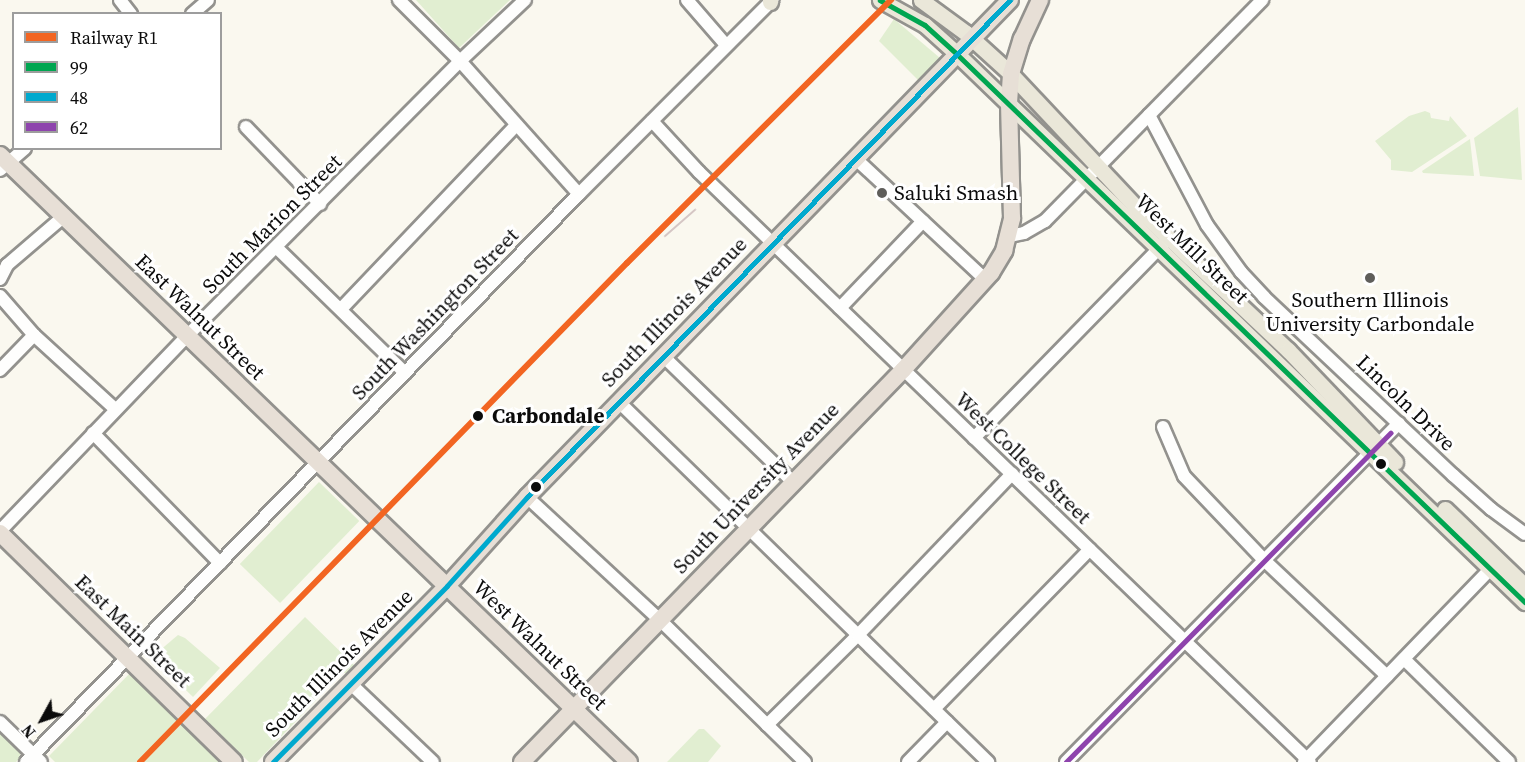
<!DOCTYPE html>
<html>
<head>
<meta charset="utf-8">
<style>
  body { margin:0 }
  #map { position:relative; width:1525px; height:762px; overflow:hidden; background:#faf8ef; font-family:"Source Serif 4",serif }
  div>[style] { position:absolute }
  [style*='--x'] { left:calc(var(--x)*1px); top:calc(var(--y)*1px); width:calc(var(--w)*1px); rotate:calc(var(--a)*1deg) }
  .green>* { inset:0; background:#e1eed1; transform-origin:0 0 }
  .roads { filter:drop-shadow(2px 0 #93928e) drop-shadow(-2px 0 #93928e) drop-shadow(0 2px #93928e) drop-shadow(0 -2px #93928e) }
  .minor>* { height:12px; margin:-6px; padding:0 6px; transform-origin:6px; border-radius:6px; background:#fefefd }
  .major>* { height:15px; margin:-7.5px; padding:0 7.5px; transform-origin:7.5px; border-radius:7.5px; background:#eae7d9 }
  .highway>* { height:16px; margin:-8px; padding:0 8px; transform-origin:8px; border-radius:8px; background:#e7dfd6 }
  .rail>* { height:2px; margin:-1px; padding:0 1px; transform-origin:1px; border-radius:1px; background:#d5c6c4 }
  .bus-1>* { height:4.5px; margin:-2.25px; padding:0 2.25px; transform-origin:2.25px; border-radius:2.25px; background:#00a651 }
  .bus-2>* { height:4.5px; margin:-2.25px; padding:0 2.25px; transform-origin:2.25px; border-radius:2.25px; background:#00a9ce }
  .bus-3>* { height:4.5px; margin:-2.25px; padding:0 2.25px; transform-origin:2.25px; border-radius:2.25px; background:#8e44ad }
  .rail-1>* { height:6px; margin:-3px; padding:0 3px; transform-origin:3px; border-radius:3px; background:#f26522 }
  .dots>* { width:16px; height:16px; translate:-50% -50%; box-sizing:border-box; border:3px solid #fff; border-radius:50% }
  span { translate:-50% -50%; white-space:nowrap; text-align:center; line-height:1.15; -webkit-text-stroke:6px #fff; paint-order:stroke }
  .poi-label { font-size:21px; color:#0b0b0b }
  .left { translate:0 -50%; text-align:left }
  .street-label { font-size:21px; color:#0b0b0b }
  .stop-label { font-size:21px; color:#0b0b0b; font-weight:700 }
  .legend { position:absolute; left:12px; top:12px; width:210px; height:138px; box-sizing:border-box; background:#fff; border:2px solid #9d9d9d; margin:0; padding:8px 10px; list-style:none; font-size:18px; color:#0b0b0b }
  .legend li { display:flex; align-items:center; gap:12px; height:30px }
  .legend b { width:30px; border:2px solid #9d9d9d }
  .north { position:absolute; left:12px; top:690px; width:60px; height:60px; -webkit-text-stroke:4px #fff; paint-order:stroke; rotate:230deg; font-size:16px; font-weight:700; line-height:24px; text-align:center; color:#0b0b0b }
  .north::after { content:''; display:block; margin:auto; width:21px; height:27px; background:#0b0b0b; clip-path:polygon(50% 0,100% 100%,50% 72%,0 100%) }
</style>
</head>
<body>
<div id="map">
  <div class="green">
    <div style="clip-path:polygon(416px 0,510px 0,459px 48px)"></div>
    <div style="clip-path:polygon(894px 19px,940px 58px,919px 81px,879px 41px)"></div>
    <div style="clip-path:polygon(1518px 107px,1522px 180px,1480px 176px,1474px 138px)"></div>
    <div style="clip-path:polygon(1425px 111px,1430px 113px,1431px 118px,1449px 121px,1450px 116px,1467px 136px,1412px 172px,1391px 170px,1391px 160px,1375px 141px,1409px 116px)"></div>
    <div style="clip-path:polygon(1470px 139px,1474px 176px,1423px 173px,1422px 171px)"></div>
    <div style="left:319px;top:482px;width:56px;height:114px;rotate:44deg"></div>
    <div style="clip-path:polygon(305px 617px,355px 666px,347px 674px,343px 672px,257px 762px,249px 762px,205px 719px)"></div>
    <div style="clip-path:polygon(178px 635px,185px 638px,220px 668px,193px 697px,152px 657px)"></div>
    <div style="clip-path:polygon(133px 670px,227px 762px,55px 762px,49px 756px)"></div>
    <div style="clip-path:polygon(0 727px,21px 748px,20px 758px,16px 762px,0 762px)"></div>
    <div style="clip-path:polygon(699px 729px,704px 729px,721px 746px,708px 762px,667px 762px)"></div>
  </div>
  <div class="roads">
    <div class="minor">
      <div style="--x:120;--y:0;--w:18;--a:52"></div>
      <div style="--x:399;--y:0;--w:86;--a:45"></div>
      <div style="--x:460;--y:61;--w:178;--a:48.2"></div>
      <div style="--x:687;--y:0;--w:60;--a:49.1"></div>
      <div style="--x:192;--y:14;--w:21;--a:-41"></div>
      <div style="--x:1149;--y:115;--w:124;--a:62.2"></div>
      <div style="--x:1207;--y:225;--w:58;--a:54.1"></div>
      <div style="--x:1241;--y:272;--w:34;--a:47"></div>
      <div style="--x:1264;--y:297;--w:260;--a:43.3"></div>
      <div style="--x:1453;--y:475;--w:51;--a:41.8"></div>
      <div style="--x:1491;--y:509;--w:42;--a:36.3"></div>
      <div style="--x:652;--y:121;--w:69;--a:47.3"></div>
      <div style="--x:699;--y:172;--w:849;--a:44"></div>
      <div style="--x:246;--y:127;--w:107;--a:46.1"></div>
      <div style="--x:855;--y:158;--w:179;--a:43"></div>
      <div style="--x:0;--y:170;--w:33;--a:-41"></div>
      <div style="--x:1009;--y:236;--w:15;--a:-11"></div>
      <div style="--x:1024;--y:233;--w:24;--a:-30"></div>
      <div style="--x:1045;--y:221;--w:310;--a:-45.5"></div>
      <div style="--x:277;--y:248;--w:179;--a:44.3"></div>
      <div style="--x:0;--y:279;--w:16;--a:-63"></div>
      <div style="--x:7;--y:265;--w:74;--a:-40.6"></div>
      <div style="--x:0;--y:296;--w:52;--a:48.9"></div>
      <div style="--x:34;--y:335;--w:49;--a:134.2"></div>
      <div style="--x:840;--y:308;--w:120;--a:-46.3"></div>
      <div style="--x:341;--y:309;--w:254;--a:-46.4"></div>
      <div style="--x:34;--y:335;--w:110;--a:42.4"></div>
      <div style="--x:663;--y:356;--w:181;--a:44.1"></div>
      <div style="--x:619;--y:402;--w:516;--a:44.29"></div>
      <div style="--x:1163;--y:427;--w:53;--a:66.8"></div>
      <div style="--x:1184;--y:476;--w:116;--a:46.4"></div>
      <div style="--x:1264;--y:560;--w:169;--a:43.3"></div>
      <div style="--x:93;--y:433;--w:182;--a:45.7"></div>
      <div style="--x:974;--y:438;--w:272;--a:-45.7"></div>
      <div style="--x:527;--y:497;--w:181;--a:42.8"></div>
      <div style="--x:660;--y:620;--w:203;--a:44.4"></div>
      <div style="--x:0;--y:531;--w:270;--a:-46.2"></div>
      <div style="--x:187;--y:336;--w:387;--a:-45.2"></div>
      <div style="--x:460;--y:61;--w:89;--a:-43.2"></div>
      <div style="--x:1404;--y:659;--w:147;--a:44.4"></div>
      <div style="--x:351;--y:684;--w:113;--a:43.6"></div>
      <div style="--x:934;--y:709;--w:223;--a:-45.7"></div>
      <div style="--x:0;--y:722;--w:57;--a:44.3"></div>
      <div style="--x:767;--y:725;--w:128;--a:-44.7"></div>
      <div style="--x:858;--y:635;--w:223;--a:-46.3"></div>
      <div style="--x:26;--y:762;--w:793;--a:-45.77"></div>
      <div style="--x:579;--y:194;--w:274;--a:-45.1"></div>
      <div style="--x:908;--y:762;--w:56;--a:-45.7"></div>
      <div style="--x:1066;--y:762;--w:475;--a:-45.5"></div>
      <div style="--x:1304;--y:762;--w:278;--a:-46"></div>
    </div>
    <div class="major">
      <div style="--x:880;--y:0;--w:51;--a:29.1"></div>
      <div style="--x:925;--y:25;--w:42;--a:42.1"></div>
      <div style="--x:956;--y:53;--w:791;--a:43.98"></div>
      <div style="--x:921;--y:0;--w:56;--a:36.3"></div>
      <div style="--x:966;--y:33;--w:61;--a:42.3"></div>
      <div style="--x:1011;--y:74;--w:181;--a:46.8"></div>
      <div style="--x:1135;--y:206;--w:210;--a:43.3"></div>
      <div style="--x:1288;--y:350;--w:155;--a:46.3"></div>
      <div style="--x:770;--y:2;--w:2;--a:-90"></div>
      <div style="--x:1445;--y:509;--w:111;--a:43.9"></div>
    </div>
    <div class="highway">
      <div style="--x:0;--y:155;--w:874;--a:43.98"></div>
      <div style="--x:0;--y:533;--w:327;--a:44.4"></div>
      <div style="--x:273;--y:762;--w:247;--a:-45.3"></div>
      <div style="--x:447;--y:586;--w:120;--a:-48"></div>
      <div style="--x:527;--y:497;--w:693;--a:-45.82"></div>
      <div style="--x:522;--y:762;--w:547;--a:-45.82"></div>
      <div style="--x:903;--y:370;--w:131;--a:-47.8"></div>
      <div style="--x:991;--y:273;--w:26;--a:-59"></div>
      <div style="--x:1004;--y:251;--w:34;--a:-76"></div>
      <div style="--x:1012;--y:218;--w:115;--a:-91.5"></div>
      <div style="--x:1009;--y:103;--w:29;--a:-86"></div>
      <div style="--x:1011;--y:74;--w:37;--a:-73"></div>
      <div style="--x:1022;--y:39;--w:43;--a:-65.2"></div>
    </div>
  </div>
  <div class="rail">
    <div style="--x:665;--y:236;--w:40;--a:-41"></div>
    <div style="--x:140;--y:762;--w:697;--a:-45.7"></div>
    <div style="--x:627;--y:263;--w:373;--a:-44.9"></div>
  </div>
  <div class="bus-1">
    <div style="--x:880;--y:0;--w:51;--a:29.1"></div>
    <div style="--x:925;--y:25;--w:42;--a:42.1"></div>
    <div style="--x:956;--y:53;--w:791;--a:43.98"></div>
  </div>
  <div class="bus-2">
    <div style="--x:273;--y:762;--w:247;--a:-45.3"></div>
    <div style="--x:447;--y:586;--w:120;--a:-48"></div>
    <div style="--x:527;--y:497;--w:693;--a:-45.82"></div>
  </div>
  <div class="bus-3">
    <div style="--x:1066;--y:762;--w:462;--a:-45.4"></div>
  </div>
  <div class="rail-1">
    <div style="--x:140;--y:762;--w:697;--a:-45.7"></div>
    <div style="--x:627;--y:263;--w:373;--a:-44.9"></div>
  </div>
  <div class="dots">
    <div style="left:882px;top:193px;background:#5f5e5b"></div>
    <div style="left:1370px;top:278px;background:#5f5e5b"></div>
    <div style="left:478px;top:416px;background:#0b0b0b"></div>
    <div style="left:1381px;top:464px;background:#0b0b0b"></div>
    <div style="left:536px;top:487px;background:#0b0b0b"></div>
  </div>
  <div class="poi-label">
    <span class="left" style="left:894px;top:193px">Saluki Smash</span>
    <span style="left:1370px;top:312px">Southern Illinois<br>University Carbondale</span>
  </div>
  <div class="street-label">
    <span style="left:272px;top:224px;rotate:-45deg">South Marion Street</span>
    <span style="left:1192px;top:249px;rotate:44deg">West Mill Street</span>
    <span style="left:674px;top:312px;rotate:-46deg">South Illinois Avenue</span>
    <span style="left:435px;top:314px;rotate:-46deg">South Washington Street</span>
    <span style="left:200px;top:317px;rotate:44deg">East Walnut Street</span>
    <span style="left:1406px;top:403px;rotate:44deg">Lincoln Drive</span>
    <span style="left:1023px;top:458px;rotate:44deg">West College Street</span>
    <span style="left:756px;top:488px;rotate:-46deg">South University Avenue</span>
    <span style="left:133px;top:631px;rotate:44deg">East Main Street</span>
    <span style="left:540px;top:645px;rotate:44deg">West Walnut Street</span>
    <span style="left:339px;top:663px;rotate:-45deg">South Illinois Avenue</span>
  </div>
  <div class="stop-label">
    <span class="left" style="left:492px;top:416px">Carbondale</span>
  </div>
  <ul class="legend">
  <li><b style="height:8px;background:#f26522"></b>Railway R1</li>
  <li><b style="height:8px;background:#00a651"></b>99</li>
  <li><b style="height:8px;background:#00a9ce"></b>48</li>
  <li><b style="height:8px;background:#8e44ad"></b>62</li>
  </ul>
  <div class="north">N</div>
</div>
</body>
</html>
